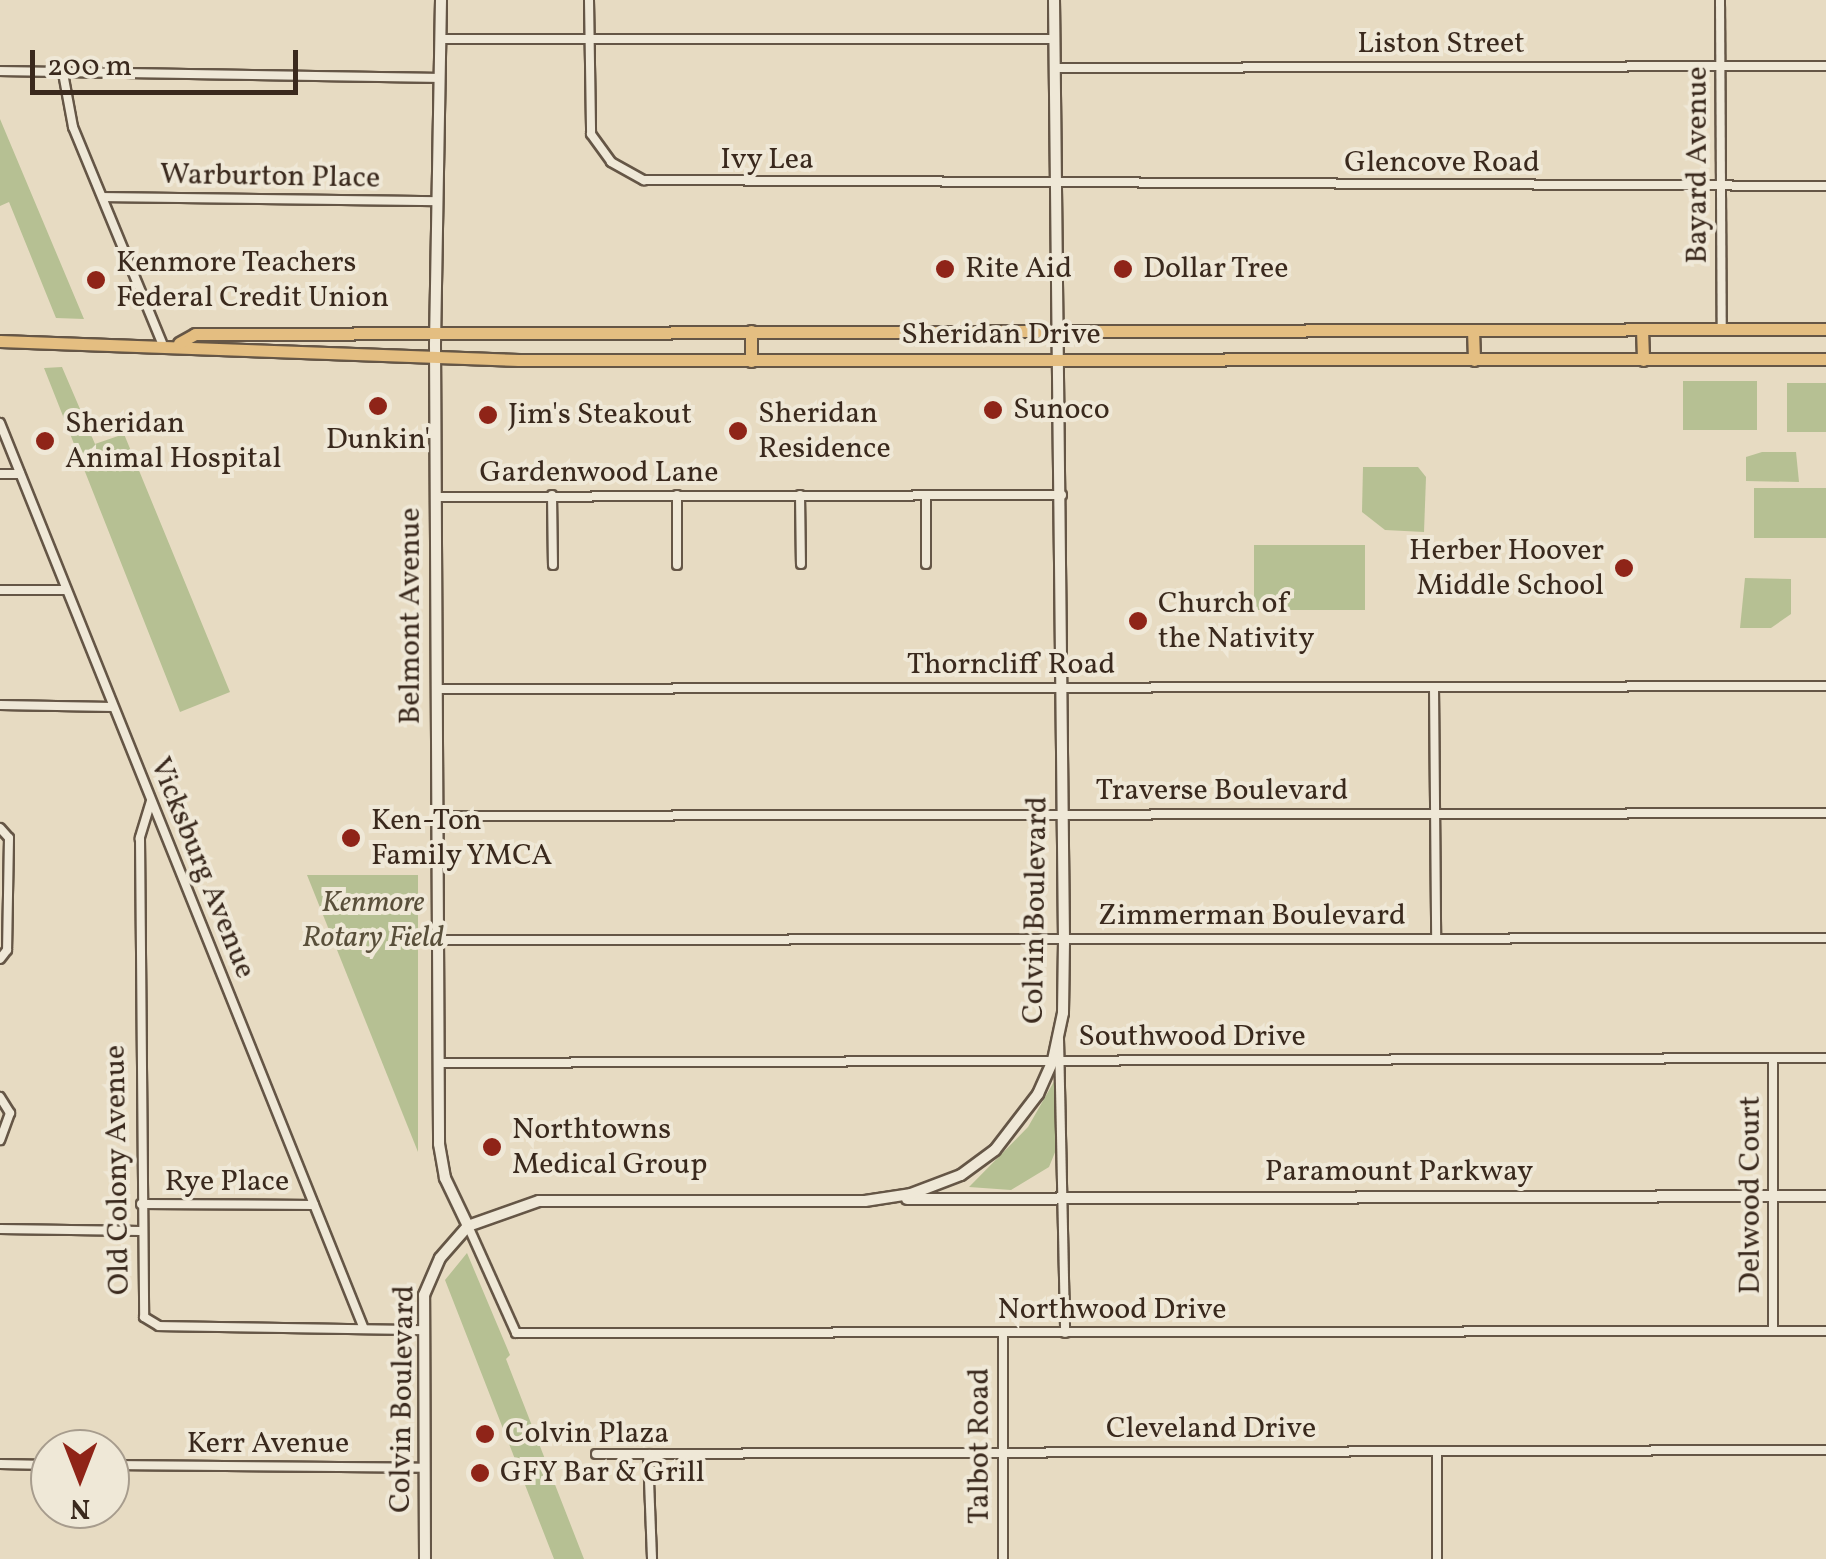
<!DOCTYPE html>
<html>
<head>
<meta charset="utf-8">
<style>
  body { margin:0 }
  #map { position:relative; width:1826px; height:1559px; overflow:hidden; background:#e7dbc2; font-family:Vollkorn,serif }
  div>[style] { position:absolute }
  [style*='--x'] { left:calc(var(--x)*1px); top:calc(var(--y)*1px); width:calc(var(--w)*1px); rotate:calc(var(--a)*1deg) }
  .green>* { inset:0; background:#b6c093; transform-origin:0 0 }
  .roads { filter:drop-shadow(2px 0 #655646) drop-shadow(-2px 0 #655646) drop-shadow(0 2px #655646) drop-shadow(0 -2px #655646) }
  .street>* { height:8px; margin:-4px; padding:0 4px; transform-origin:4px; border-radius:4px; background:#efe8d7 }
  .secondary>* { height:10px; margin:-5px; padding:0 5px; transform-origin:5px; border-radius:5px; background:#efe8d7 }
  .primary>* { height:11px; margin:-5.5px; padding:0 5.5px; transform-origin:5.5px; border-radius:5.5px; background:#e4be81 }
  .dots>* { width:28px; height:28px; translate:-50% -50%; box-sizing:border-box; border:5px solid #efe8d7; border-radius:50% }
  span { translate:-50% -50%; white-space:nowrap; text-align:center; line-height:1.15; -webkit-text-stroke:8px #efe8d7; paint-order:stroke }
  .street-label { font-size:30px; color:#3a291d }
  .poi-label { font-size:30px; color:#3a291d }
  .left { translate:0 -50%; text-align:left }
  .right { translate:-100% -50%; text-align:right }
  .park-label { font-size:30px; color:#594f3a; font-style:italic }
  .north { position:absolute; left:30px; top:1429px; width:100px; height:100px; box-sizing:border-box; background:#efe8d7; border:2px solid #a79c8d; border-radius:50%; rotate:180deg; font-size:28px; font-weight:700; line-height:40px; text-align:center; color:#3a291d }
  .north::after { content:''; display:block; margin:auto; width:35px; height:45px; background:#8f2418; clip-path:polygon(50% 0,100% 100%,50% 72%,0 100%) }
  .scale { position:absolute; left:30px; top:50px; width:268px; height:45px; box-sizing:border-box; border:5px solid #3a291d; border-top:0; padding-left:12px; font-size:30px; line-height:35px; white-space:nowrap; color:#3a291d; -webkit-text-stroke:8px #efe8d7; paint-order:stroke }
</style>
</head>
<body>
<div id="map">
  <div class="green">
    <div style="clip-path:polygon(0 119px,84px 319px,56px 318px,9px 202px,0 206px)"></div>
    <div style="clip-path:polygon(62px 367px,95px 444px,124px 434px,230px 692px,180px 712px,44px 368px)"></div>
    <div style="left:1757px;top:381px;width:49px;height:74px;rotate:90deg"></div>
    <div style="left:1787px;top:383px;width:39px;height:49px"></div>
    <div style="clip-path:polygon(1762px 452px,1796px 452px,1799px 482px,1746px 481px,1746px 457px)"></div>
    <div style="clip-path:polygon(1363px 467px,1418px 467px,1426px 477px,1424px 532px,1385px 530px,1362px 512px)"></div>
    <div style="left:1826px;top:488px;width:50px;height:72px;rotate:90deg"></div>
    <div style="left:1254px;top:545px;width:111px;height:65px"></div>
    <div style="clip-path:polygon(1745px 578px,1791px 579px,1791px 614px,1771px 628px,1740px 628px)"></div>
    <div style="clip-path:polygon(307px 875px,418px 875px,418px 1152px)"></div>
    <div style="clip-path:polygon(1056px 1078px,1058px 1145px,1049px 1167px,1011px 1190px,969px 1187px,1028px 1127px)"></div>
    <div style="clip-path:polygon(467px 1253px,510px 1355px,506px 1359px,584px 1559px,554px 1559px,445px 1280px)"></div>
  </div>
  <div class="roads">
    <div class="street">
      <div style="--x:589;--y:0;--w:134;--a:89.1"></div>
      <div style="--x:591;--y:134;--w:34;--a:54"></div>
      <div style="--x:611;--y:162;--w:38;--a:29"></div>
      <div style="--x:644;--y:180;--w:1182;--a:0.29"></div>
      <div style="--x:1720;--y:0;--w:329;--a:89.7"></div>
      <div style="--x:440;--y:39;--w:615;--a:0"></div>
      <div style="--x:1055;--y:68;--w:771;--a:-0.15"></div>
      <div style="--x:0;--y:71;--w:439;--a:0.9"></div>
      <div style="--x:63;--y:73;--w:55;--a:79.5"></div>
      <div style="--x:73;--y:127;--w:234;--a:67.6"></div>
      <div style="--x:103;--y:197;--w:334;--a:0.7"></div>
      <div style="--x:0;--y:423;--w:976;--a:68.11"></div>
      <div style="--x:0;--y:474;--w:20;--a:0"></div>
      <div style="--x:552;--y:495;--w:70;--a:89.2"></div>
      <div style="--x:677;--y:495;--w:70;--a:90"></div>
      <div style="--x:800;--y:495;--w:69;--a:89.2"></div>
      <div style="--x:436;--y:497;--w:626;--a:-0.18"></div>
      <div style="--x:926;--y:564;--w:69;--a:-90"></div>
      <div style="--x:0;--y:590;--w:66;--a:0"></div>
      <div style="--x:1434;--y:688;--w:250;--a:89.5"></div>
      <div style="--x:437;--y:689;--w:1389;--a:-0.12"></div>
      <div style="--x:0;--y:705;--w:113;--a:1"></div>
      <div style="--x:151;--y:801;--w:39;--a:107"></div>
      <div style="--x:140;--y:838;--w:479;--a:89.5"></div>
      <div style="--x:144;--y:1317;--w:17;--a:31"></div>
      <div style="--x:159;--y:1326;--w:265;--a:0.9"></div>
      <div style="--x:437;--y:816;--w:1389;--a:-0.12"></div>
      <div style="--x:0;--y:828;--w:13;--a:48"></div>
      <div style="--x:9;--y:838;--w:112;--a:91"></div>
      <div style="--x:7;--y:950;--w:11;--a:128"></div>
      <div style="--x:438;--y:940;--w:1388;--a:-0.08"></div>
      <div style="--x:1059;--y:1039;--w:294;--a:88.8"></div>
      <div style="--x:1773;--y:1058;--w:273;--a:90"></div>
      <div style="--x:438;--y:1063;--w:1388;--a:-0.21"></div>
      <div style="--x:0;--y:1097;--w:19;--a:58"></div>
      <div style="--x:10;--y:1113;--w:29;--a:110"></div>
      <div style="--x:141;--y:1204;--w:173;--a:0.3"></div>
      <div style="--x:468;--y:1226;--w:117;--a:65.8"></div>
      <div style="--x:516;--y:1333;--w:1310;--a:-0.09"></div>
      <div style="--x:0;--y:1229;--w:141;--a:0.8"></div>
      <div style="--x:1003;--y:1333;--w:226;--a:90"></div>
      <div style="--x:1437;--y:1451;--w:108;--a:90"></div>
      <div style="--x:596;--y:1454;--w:1230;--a:-0.19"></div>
      <div style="--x:648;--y:1454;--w:105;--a:87.8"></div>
      <div style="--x:0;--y:1464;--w:50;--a:1.1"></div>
      <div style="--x:110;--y:1465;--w:315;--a:0.5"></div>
    </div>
    <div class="secondary">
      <div style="--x:441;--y:0;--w:345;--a:91"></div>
      <div style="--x:435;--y:345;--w:799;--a:89.71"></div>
      <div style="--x:439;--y:1144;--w:35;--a:80"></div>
      <div style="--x:445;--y:1178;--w:53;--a:64.4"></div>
      <div style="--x:907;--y:1199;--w:919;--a:-0.19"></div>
      <div style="--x:425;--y:1559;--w:264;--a:-90.2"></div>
      <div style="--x:424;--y:1295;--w:40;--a:-66.6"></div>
      <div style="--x:440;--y:1258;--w:43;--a:-48.8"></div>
      <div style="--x:468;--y:1226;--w:75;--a:-19.4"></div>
      <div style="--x:539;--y:1201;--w:326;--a:0"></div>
      <div style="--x:865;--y:1201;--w:47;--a:-8.7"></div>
      <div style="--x:911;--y:1194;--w:53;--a:-20.8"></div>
      <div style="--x:961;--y:1175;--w:42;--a:-36.3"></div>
      <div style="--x:995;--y:1150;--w:71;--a:-52.5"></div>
      <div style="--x:1038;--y:1094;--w:37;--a:-66"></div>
      <div style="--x:1053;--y:1060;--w:48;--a:-78"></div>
      <div style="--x:1063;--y:1013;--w:74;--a:-89.2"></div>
      <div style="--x:1064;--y:939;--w:939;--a:-90.61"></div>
    </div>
    <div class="primary">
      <div style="--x:1642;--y:329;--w:31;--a:88"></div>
      <div style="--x:1473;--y:330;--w:30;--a:88"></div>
      <div style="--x:0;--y:341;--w:519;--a:2.1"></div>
      <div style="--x:519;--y:360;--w:1307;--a:-0.04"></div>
      <div style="--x:179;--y:343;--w:18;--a:-29"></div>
      <div style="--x:195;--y:334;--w:1631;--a:-0.18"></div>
      <div style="--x:751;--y:361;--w:30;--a:-90"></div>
    </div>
  </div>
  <div class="dots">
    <div style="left:945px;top:269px;background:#8f2418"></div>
    <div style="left:1123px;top:269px;background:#8f2418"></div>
    <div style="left:96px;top:280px;background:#8f2418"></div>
    <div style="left:378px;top:406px;background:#8f2418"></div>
    <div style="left:993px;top:410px;background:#8f2418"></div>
    <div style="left:488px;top:415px;background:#8f2418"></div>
    <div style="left:738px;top:431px;background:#8f2418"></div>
    <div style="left:45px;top:441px;background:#8f2418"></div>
    <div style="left:1624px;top:568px;background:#8f2418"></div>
    <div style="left:1138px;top:621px;background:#8f2418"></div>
    <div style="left:351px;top:838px;background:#8f2418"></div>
    <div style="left:492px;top:1147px;background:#8f2418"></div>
    <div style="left:485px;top:1434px;background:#8f2418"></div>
    <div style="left:480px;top:1473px;background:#8f2418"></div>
  </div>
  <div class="street-label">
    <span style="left:1441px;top:44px">Liston Street</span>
    <span style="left:767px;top:160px">Ivy Lea</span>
    <span style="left:1442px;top:163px">Glencove Road</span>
    <span style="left:1698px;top:165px;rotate:-90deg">Bayard Avenue</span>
    <span style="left:270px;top:177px;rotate:1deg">Warburton Place</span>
    <span style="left:1001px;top:335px">Sheridan Drive</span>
    <span style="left:599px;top:473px">Gardenwood Lane</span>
    <span style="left:411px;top:616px;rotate:-90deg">Belmont Avenue</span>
    <span style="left:1011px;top:665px">Thorncliff Road</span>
    <span style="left:1222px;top:791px">Traverse Boulevard</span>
    <span style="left:202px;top:868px;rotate:68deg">Vicksburg Avenue</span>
    <span style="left:1036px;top:910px;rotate:-89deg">Colvin Boulevard</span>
    <span style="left:1252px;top:916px">Zimmerman Boulevard</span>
    <span style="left:1192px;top:1037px">Southwood Drive</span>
    <span style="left:118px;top:1170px;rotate:-91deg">Old Colony Avenue</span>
    <span style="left:1399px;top:1172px">Paramount Parkway</span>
    <span style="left:227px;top:1182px">Rye Place</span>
    <span style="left:1751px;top:1195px;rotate:-90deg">Delwood Court</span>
    <span style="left:1112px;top:1310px">Northwood Drive</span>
    <span style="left:403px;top:1399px;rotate:-89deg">Colvin Boulevard</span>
    <span style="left:1211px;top:1429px">Cleveland Drive</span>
    <span style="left:268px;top:1444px">Kerr Avenue</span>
    <span style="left:980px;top:1446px;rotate:-90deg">Talbot Road</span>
  </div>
  <div class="poi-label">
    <span class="left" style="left:116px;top:280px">Kenmore Teachers<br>Federal Credit Union</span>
    <span class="left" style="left:965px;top:269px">Rite Aid</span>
    <span class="left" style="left:1143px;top:269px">Dollar Tree</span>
    <span class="left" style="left:1013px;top:410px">Sunoco</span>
    <span class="left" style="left:758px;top:431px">Sheridan<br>Residence</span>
    <span class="left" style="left:508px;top:415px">Jim's Steakout</span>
    <span class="left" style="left:65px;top:441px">Sheridan<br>Animal Hospital</span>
    <span style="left:378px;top:440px">Dunkin'</span>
    <span class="right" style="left:1604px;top:568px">Herber Hoover<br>Middle School</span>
    <span class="left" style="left:1158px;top:621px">Church of<br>the Nativity</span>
    <span class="left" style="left:371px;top:838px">Ken-Ton<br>Family YMCA</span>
    <span class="left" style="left:512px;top:1147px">Northtowns<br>Medical Group</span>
    <span class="left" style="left:505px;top:1434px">Colvin Plaza</span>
    <span class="left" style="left:500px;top:1473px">GFY Bar &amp; Grill</span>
  </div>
  <div class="park-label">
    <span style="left:373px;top:920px">Kenmore<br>Rotary Field</span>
  </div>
  <div class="north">N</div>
  <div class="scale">200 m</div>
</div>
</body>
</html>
